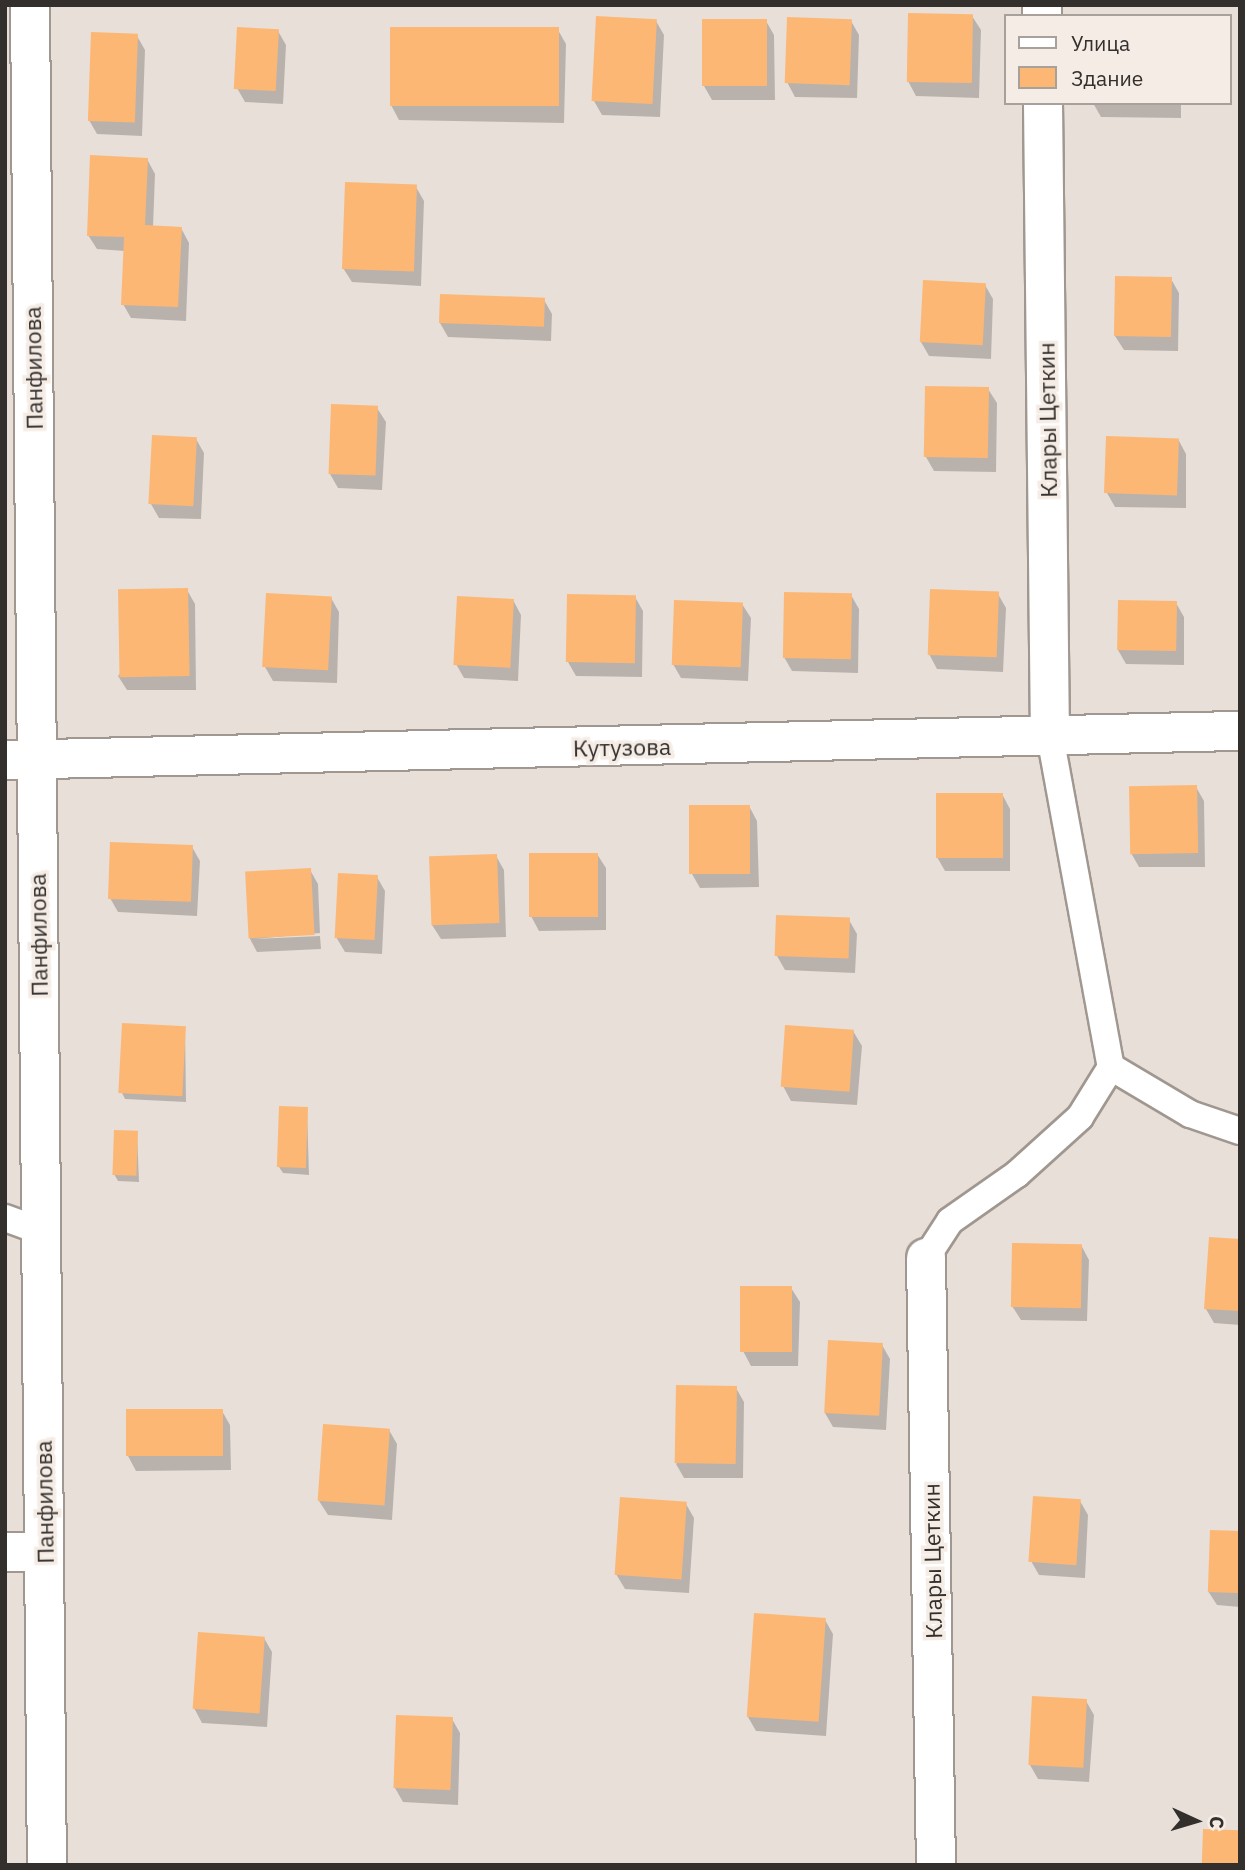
<!DOCTYPE html>
<html>
<head>
<meta charset="utf-8">
<style>
  body { margin:0 }
  #map { position:relative; width:1245px; height:1870px; overflow:hidden; background:#e8dfd8; font-family:"IBM Plex Sans",sans-serif }
  div>[style] { position:absolute }
  [style*='--x'] { left:calc(var(--x)*1px); top:calc(var(--y)*1px); width:calc(var(--w)*1px); rotate:calc(var(--a)*1deg) }
  .shadow>* { inset:0; background:#0003 }
  .building>* { inset:0; background:#fdb774; transform-origin:0 0 }
  .roads { filter:drop-shadow(2px 0 #9f9790) drop-shadow(-2px 0 #9f9790) drop-shadow(0 2px #9f9790) drop-shadow(0 -2px #9f9790) }
  .service>* { height:26px; margin:-13px; padding:0 13px; transform-origin:13px; border-radius:13px; background:#fff }
  .minor>* { height:38px; margin:-19px; padding:0 19px; transform-origin:19px; border-radius:19px; background:#fff }
  .tertiary>* { height:38px; margin:-19px; padding:0 19px; transform-origin:19px; border-radius:19px; background:#fff }
  span { translate:-50% -50%; white-space:nowrap; text-align:center; line-height:1.15; -webkit-text-stroke:7px #f5ece5; paint-order:stroke }
  .street-label { font-size:23px; color:#332f2d }
  .frame { position:absolute; inset:0; border:7px solid #332f2d; pointer-events:none }
  .legend { position:absolute; left:1004px; top:14px; width:228px; height:91px; box-sizing:border-box; background:#f5ece5; border:2px solid #a7a09b; margin:0; padding:9px 12px; list-style:none; font-size:21px; color:#332f2d }
  .legend li { display:flex; align-items:center; gap:14px; height:35px }
  .legend b { width:35px; border:2px solid #a7a09b }
  .north { position:absolute; left:1161px; top:1786px; width:70px; height:70px; -webkit-text-stroke:5px #f5ece5; paint-order:stroke; rotate:94deg; font-size:19px; font-weight:700; line-height:28px; text-align:center; color:#332f2d }
  .north::after { content:''; display:block; margin:auto; width:24px; height:32px; background:#332f2d; clip-path:polygon(50% 0,100% 100%,50% 72%,0 100%) }
</style>
</head>
<body>
<div id="map">
  <div class="shadow">
    <div style="clip-path:polygon(972px 16px,981px 30px,979px 98px,916px 96px,908px 81px)"></div>
    <div style="clip-path:polygon(656px 21px,664px 35px,660px 117px,602px 115px,594px 101px)"></div>
    <div style="clip-path:polygon(766px 21px,774px 35px,775px 100px,712px 100px,704px 86px)"></div>
    <div style="clip-path:polygon(851px 21px,859px 35px,857px 98px,795px 97px,787px 82px)"></div>
    <div style="clip-path:polygon(558px 30px,566px 44px,564px 123px,399px 120px,391px 105px)"></div>
    <div style="clip-path:polygon(278px 31px,286px 45px,283px 104px,245px 102px,237px 88px)"></div>
    <div style="clip-path:polygon(137px 36px,145px 50px,142px 136px,97px 134px,89px 120px)"></div>
    <div style="clip-path:polygon(1093px 103px,1181px 103px,1181px 118px,1101px 117px)"></div>
    <div style="clip-path:polygon(147px 159px,155px 174px,153px 227px,181px 228px,189px 243px,186px 321px,131px 318px,123px 304px,125px 251px,97px 249px,88px 235px)"></div>
    <div style="clip-path:polygon(416px 187px,424px 201px,421px 286px,352px 282px,343px 268px)"></div>
    <div style="clip-path:polygon(1171px 279px,1179px 293px,1178px 351px,1124px 350px,1115px 336px)"></div>
    <div style="clip-path:polygon(985px 285px,993px 299px,991px 359px,929px 356px,921px 342px)"></div>
    <div style="clip-path:polygon(544px 300px,552px 314px,551px 341px,448px 337px,440px 323px)"></div>
    <div style="clip-path:polygon(988px 389px,997px 403px,996px 472px,934px 471px,926px 457px)"></div>
    <div style="clip-path:polygon(377px 408px,386px 422px,382px 490px,338px 488px,330px 474px)"></div>
    <div style="clip-path:polygon(196px 439px,204px 453px,201px 519px,159px 518px,151px 504px)"></div>
    <div style="clip-path:polygon(1178px 439px,1186px 454px,1186px 508px,1115px 507px,1107px 493px)"></div>
    <div style="clip-path:polygon(187px 590px,195px 604px,196px 690px,127px 690px,118px 676px)"></div>
    <div style="clip-path:polygon(998px 594px,1006px 608px,1003px 672px,937px 669px,929px 654px)"></div>
    <div style="clip-path:polygon(851px 595px,859px 609px,858px 673px,792px 671px,784px 657px)"></div>
    <div style="clip-path:polygon(635px 597px,643px 611px,642px 677px,576px 676px,568px 662px)"></div>
    <div style="clip-path:polygon(331px 598px,339px 612px,337px 683px,273px 681px,265px 667px)"></div>
    <div style="clip-path:polygon(513px 600px,521px 615px,518px 681px,464px 678px,456px 664px)"></div>
    <div style="clip-path:polygon(1176px 603px,1184px 617px,1184px 665px,1126px 664px,1118px 650px)"></div>
    <div style="clip-path:polygon(742px 604px,751px 618px,748px 681px,681px 678px,673px 664px)"></div>
    <div style="clip-path:polygon(1196px 787px,1204px 801px,1205px 867px,1139px 867px,1131px 853px)"></div>
    <div style="clip-path:polygon(1002px 794px,1010px 809px,1010px 871px,945px 871px,937px 857px)"></div>
    <div style="clip-path:polygon(749px 806px,757px 821px,759px 887px,700px 888px,692px 874px)"></div>
    <div style="clip-path:polygon(192px 847px,200px 861px,197px 916px,118px 912px,110px 898px)"></div>
    <div style="clip-path:polygon(597px 854px,606px 868px,606px 930px,539px 931px,531px 916px)"></div>
    <div style="clip-path:polygon(496px 856px,504px 870px,506px 937px,441px 939px,432px 925px)"></div>
    <div style="clip-path:polygon(310px 870px,318px 884px,320px 933px,254px 939px,320px 936px,321px 949px,257px 952px,249px 937px)"></div>
    <div style="clip-path:polygon(377px 877px,385px 891px,382px 954px,345px 952px,336px 937px)"></div>
    <div style="clip-path:polygon(849px 920px,857px 934px,855px 973px,785px 970px,777px 956px)"></div>
    <div style="clip-path:polygon(185px 1028px,186px 1102px,125px 1099px,122px 1093px)"></div>
    <div style="clip-path:polygon(853px 1031px,862px 1046px,857px 1105px,791px 1101px,783px 1086px)"></div>
    <div style="clip-path:polygon(307px 1109px,309px 1175px,283px 1173px,279px 1167px)"></div>
    <div style="clip-path:polygon(137px 1132px,139px 1182px,118px 1181px,114px 1174px)"></div>
    <div style="clip-path:polygon(1240px 1240px,1240px 1325px,1214px 1323px,1206px 1309px)"></div>
    <div style="clip-path:polygon(1081px 1245px,1089px 1260px,1087px 1321px,1021px 1320px,1012px 1306px)"></div>
    <div style="clip-path:polygon(791px 1288px,800px 1302px,798px 1366px,751px 1366px,743px 1351px)"></div>
    <div style="clip-path:polygon(882px 1345px,890px 1359px,886px 1430px,833px 1427px,825px 1413px)"></div>
    <div style="clip-path:polygon(736px 1388px,744px 1402px,743px 1478px,684px 1478px,676px 1464px)"></div>
    <div style="clip-path:polygon(222px 1411px,230px 1425px,231px 1470px,136px 1471px,128px 1456px)"></div>
    <div style="clip-path:polygon(389px 1430px,397px 1444px,392px 1520px,328px 1515px,319px 1501px)"></div>
    <div style="clip-path:polygon(1080px 1501px,1088px 1515px,1085px 1578px,1039px 1575px,1031px 1561px)"></div>
    <div style="clip-path:polygon(686px 1504px,694px 1518px,689px 1593px,625px 1589px,616px 1574px)"></div>
    <div style="clip-path:polygon(1240px 1533px,1240px 1607px,1217px 1605px,1208px 1591px)"></div>
    <div style="clip-path:polygon(825px 1620px,833px 1634px,826px 1736px,756px 1731px,748px 1717px)"></div>
    <div style="clip-path:polygon(264px 1638px,272px 1652px,267px 1727px,202px 1723px,194px 1708px)"></div>
    <div style="clip-path:polygon(1086px 1701px,1094px 1715px,1089px 1782px,1038px 1779px,1030px 1765px)"></div>
    <div style="clip-path:polygon(452px 1719px,460px 1733px,458px 1805px,403px 1802px,395px 1788px)"></div>
  </div>
  <div class="building">
    <div style="left:908px;top:13px;width:65px;height:69px;rotate:1deg"></div>
    <div style="left:596px;top:16px;width:61px;height:85px;rotate:3deg"></div>
    <div style="left:787px;top:17px;width:65px;height:66px;rotate:2deg"></div>
    <div style="left:767px;top:19px;width:67px;height:65px;rotate:90deg"></div>
    <div style="left:237px;top:27px;width:42px;height:62px;rotate:3deg"></div>
    <div style="left:390px;top:27px;width:169px;height:79px"></div>
    <div style="left:91px;top:32px;width:47px;height:89px;rotate:2deg"></div>
    <div style="clip-path:polygon(90px 155px,148px 158px,145px 225px,182px 227px,178px 307px,121px 305px,124px 237px,87px 236px)"></div>
    <div style="left:345px;top:182px;width:72px;height:87px;rotate:2deg"></div>
    <div style="left:1115px;top:276px;width:57px;height:60px;rotate:1deg"></div>
    <div style="left:923px;top:280px;width:63px;height:62px;rotate:3deg"></div>
    <div style="left:440px;top:294px;width:105px;height:29px;rotate:2deg"></div>
    <div style="left:925px;top:386px;width:64px;height:71px;rotate:1deg"></div>
    <div style="left:331px;top:404px;width:47px;height:70px;rotate:2deg"></div>
    <div style="left:152px;top:435px;width:45px;height:69px;rotate:3deg"></div>
    <div style="left:1106px;top:436px;width:73px;height:57px;rotate:2deg"></div>
    <div style="left:188px;top:588px;width:88px;height:70px;rotate:89deg"></div>
    <div style="left:930px;top:589px;width:69px;height:66px;rotate:2deg"></div>
    <div style="left:784px;top:592px;width:68px;height:66px;rotate:1deg"></div>
    <div style="left:266px;top:593px;width:66px;height:74px;rotate:3deg"></div>
    <div style="left:567px;top:594px;width:69px;height:68px;rotate:1deg"></div>
    <div style="left:457px;top:596px;width:57px;height:69px;rotate:3deg"></div>
    <div style="left:674px;top:600px;width:69px;height:65px;rotate:2deg"></div>
    <div style="left:1118px;top:600px;width:59px;height:50px;rotate:1deg"></div>
    <div style="left:1197px;top:785px;width:68px;height:68px;rotate:89deg"></div>
    <div style="left:936px;top:793px;width:67px;height:65px"></div>
    <div style="left:689px;top:805px;width:61px;height:69px"></div>
    <div style="left:110px;top:842px;width:83px;height:57px;rotate:2deg"></div>
    <div style="left:529px;top:853px;width:69px;height:64px"></div>
    <div style="left:497px;top:854px;width:69px;height:68px;rotate:88deg"></div>
    <div style="left:311px;top:868px;width:67px;height:66px;rotate:87deg"></div>
    <div style="left:338px;top:873px;width:40px;height:65px;rotate:3deg"></div>
    <div style="left:776px;top:915px;width:74px;height:41px;rotate:2deg"></div>
    <div style="left:122px;top:1023px;width:64px;height:70px;rotate:3deg"></div>
    <div style="left:785px;top:1025px;width:69px;height:62px;rotate:4deg"></div>
    <div style="left:279px;top:1106px;width:29px;height:61px;rotate:2deg"></div>
    <div style="left:114px;top:1130px;width:24px;height:45px;rotate:2deg"></div>
    <div style="clip-path:polygon(1209px 1237px,1240px 1239px,1240px 1311px,1204px 1309px)"></div>
    <div style="left:1012px;top:1243px;width:70px;height:64px;rotate:1deg"></div>
    <div style="left:740px;top:1286px;width:52px;height:66px"></div>
    <div style="left:828px;top:1340px;width:55px;height:73px;rotate:3deg"></div>
    <div style="left:737px;top:1386px;width:78px;height:61px;rotate:91deg"></div>
    <div style="left:223px;top:1409px;width:47px;height:97px;rotate:90deg"></div>
    <div style="left:323px;top:1424px;width:67px;height:77px;rotate:4deg"></div>
    <div style="left:1033px;top:1496px;width:48px;height:66px;rotate:4deg"></div>
    <div style="left:620px;top:1497px;width:67px;height:78px;rotate:4deg"></div>
    <div style="left:1210px;top:1530px;width:30px;height:62px;rotate:2deg"></div>
    <div style="left:754px;top:1613px;width:72px;height:104px;rotate:4deg"></div>
    <div style="left:198px;top:1632px;width:67px;height:77px;rotate:4deg"></div>
    <div style="left:1032px;top:1696px;width:55px;height:69px;rotate:3deg"></div>
    <div style="left:396px;top:1715px;width:57px;height:73px;rotate:2deg"></div>
    <div style="left:1203px;top:1829px;width:37px;height:36px;rotate:2deg"></div>
  </div>
  <div class="roads">
    <div class="service">
      <div style="--x:1050;--y:736;--w:337;--a:79.6"></div>
      <div style="--x:5;--y:1218;--w:38;--a:20"></div>
      <div style="--x:926;--y:1258;--w:44;--a:-57"></div>
      <div style="--x:950;--y:1221;--w:82;--a:-35"></div>
      <div style="--x:1017;--y:1174;--w:85;--a:-42.1"></div>
      <div style="--x:1080;--y:1117;--w:59;--a:-58.2"></div>
      <div style="--x:1111;--y:1067;--w:92;--a:30.7"></div>
      <div style="--x:1190;--y:1114;--w:53;--a:18.8"></div>
    </div>
    <div class="minor">
      <div style="--x:1042;--y:5;--w:11;--a:90"></div>
      <div style="--x:1043;--y:103;--w:633;--a:89.37"></div>
      <div style="--x:5;--y:760;--w:1235;--a:-1.35"></div>
      <div style="--x:926;--y:1258;--w:607;--a:89.06"></div>
      <div style="--x:5;--y:1552;--w:39;--a:-1"></div>
    </div>
    <div class="tertiary">
      <div style="--x:30;--y:5;--w:1860;--a:89.48"></div>
    </div>
  </div>
  <div class="street-label">
    <span style="left:33px;top:368px;rotate:-91deg">Панфилова</span>
    <span style="left:1047px;top:420px;rotate:-91deg">Клары Цеткин</span>
    <span style="left:622px;top:747px;rotate:-1deg">Кутузова</span>
    <span style="left:38px;top:935px;rotate:-91deg">Панфилова</span>
    <span style="left:44px;top:1502px;rotate:-91deg">Панфилова</span>
    <span style="left:932px;top:1561px;rotate:-91deg">Клары Цеткин</span>
  </div>
  <div class="frame"></div>
  <ul class="legend">
  <li><b style="height:9px;background:#fff"></b>Улица</li>
  <li><b style="height:19px;background:#fdb774"></b>Здание</li>
  </ul>
  <div class="north">С</div>
</div>
</body>
</html>
